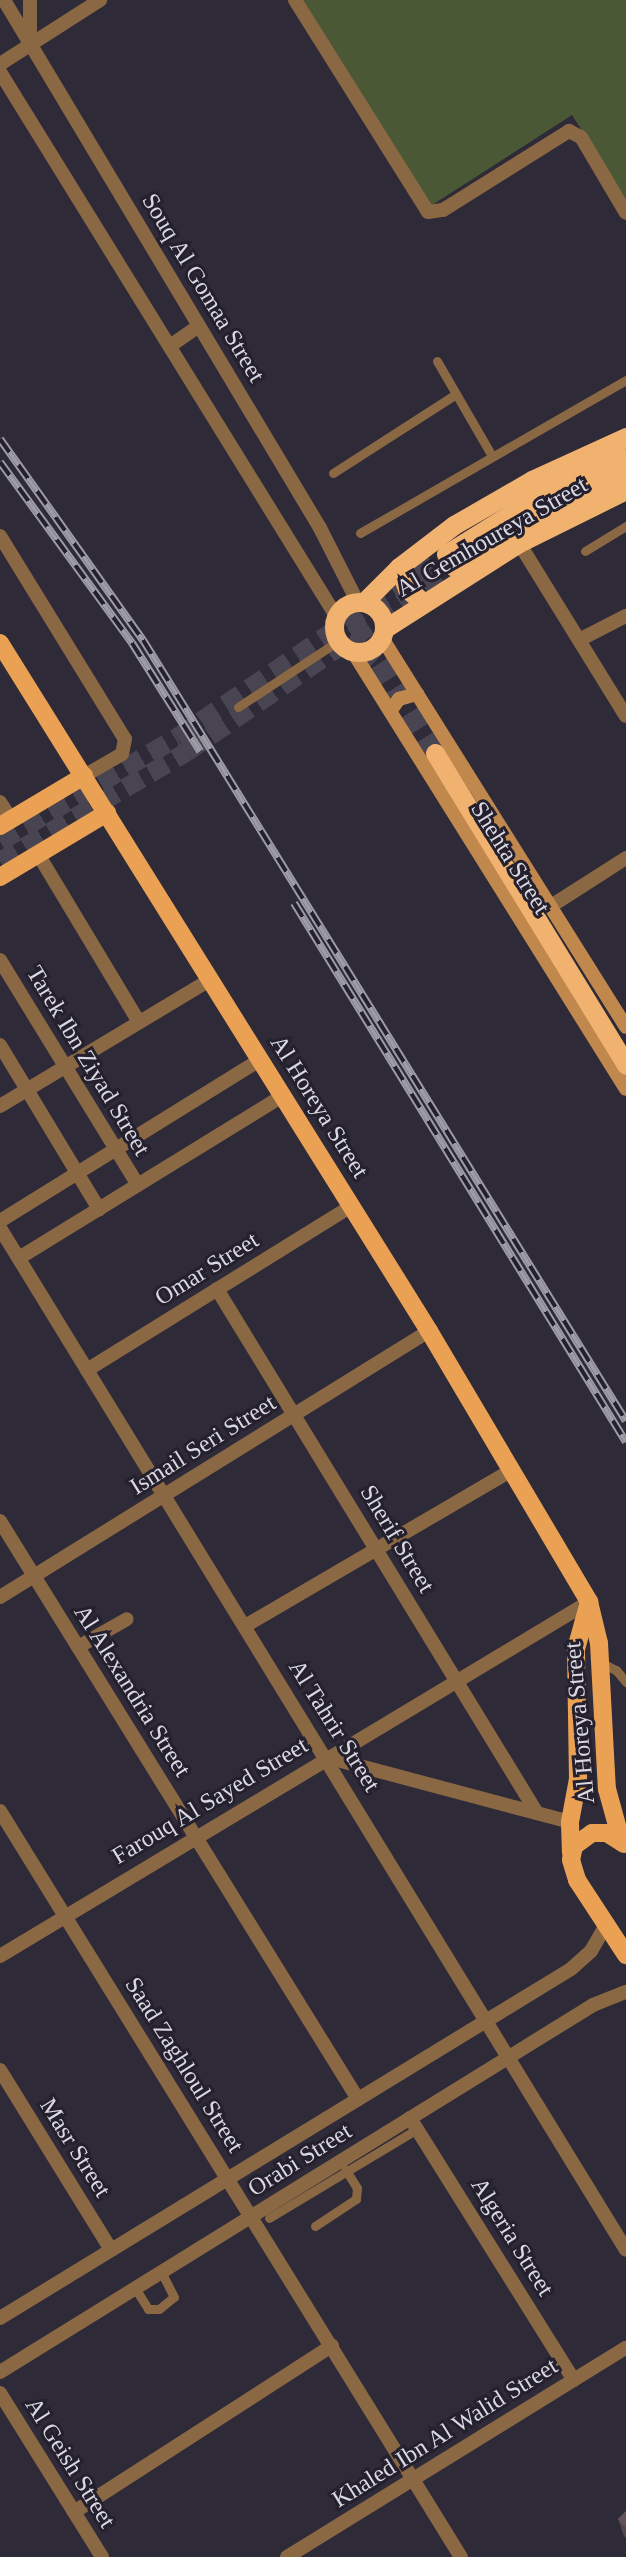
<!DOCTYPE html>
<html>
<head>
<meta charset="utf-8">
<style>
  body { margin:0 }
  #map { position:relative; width:626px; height:2557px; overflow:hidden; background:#2e2a38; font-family:"Times New Roman",serif }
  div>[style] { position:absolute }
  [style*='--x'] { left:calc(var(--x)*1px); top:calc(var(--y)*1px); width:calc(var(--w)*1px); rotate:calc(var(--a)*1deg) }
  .green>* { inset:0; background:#4a5835 }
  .trunk-tunnel>* { height:19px; margin-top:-9.5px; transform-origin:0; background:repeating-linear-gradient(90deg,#484451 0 19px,transparent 0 29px) }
  .service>* { height:9px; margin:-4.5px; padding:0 4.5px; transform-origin:4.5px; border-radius:4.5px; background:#8b6844 }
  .minor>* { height:14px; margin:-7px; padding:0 7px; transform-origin:7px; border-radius:7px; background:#8b6844 }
  .tertiary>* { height:14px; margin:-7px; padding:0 7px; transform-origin:7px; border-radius:7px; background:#8b6844 }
  .secondary>* { height:14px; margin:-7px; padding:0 7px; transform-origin:7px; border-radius:7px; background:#c1884e }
  .primary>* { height:18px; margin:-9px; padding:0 9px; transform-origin:9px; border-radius:9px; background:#eba153 }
  .trunk>* { height:19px; margin:-9.5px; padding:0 9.5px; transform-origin:9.5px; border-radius:9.5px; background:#f1b270 }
  .trunk>.ring { margin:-9.5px; padding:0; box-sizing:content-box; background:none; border:19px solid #f1b270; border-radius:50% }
  .rail>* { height:8px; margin-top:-4px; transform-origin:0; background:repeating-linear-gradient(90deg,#24202e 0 16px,#9d9ba6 0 32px); box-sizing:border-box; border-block:2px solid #9d9ba6 }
  .wall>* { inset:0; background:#54474e }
  .building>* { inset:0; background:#62525b }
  span { translate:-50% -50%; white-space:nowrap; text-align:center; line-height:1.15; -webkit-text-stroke:6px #24202e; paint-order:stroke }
  .street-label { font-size:24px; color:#dad8e1 }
</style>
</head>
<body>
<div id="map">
  <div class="green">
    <div style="clip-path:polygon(303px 0,626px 0,626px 199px,572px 115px,429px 207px)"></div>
  </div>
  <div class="trunk-tunnel">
    <div style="--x:348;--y:640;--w:16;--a:27"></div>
    <div style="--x:362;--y:647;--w:23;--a:43"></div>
    <div style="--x:379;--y:663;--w:106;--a:58.1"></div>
    <div style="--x:0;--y:841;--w:205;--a:-30.4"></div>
    <div style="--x:177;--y:737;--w:325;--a:-34.2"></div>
    <div style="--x:0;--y:861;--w:216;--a:-30.4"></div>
    <div style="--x:186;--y:752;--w:326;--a:-34.6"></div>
  </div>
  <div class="service">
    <div style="--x:437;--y:361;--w:110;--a:59.9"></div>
    <div style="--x:333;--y:473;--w:146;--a:-32.7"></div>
    <div style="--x:360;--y:533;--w:307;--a:-29.9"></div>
    <div style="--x:585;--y:551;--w:48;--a:-31.4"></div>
    <div style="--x:238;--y:707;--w:120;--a:-33.4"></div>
    <div style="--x:600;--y:1662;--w:18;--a:27"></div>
    <div style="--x:616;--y:1670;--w:16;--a:50"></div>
    <div style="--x:269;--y:2218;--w:173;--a:-31"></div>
    <div style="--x:315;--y:2226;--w:49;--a:-33.4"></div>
    <div style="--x:356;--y:2199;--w:11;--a:-85"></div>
    <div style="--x:357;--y:2188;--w:22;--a:-122"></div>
    <div style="--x:135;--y:2288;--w:25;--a:58"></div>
    <div style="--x:148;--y:2309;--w:11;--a:0"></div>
    <div style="--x:159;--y:2309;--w:19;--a:-39"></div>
    <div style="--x:174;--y:2297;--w:28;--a:-117"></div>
  </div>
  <div class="minor">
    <div style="--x:4;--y:0;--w:615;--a:59.1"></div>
    <div style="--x:320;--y:528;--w:82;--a:63.1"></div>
    <div style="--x:30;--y:0;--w:41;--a:90"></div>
    <div style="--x:295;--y:0;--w:250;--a:57.9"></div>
    <div style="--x:428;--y:212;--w:15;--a:-8"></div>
    <div style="--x:443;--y:210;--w:149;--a:-32.1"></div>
    <div style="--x:569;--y:131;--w:13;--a:27"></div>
    <div style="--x:581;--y:137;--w:88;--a:59.4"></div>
    <div style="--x:0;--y:64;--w:119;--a:-32.6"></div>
    <div style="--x:0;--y:72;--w:639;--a:58.3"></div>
    <div style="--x:170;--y:346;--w:35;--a:-35"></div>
    <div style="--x:0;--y:536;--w:238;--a:58.4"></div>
    <div style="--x:125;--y:739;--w:15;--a:101"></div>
    <div style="--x:122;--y:754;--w:44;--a:149.9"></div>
    <div style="--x:519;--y:543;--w:203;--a:58.3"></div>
    <div style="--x:579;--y:640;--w:53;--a:-27.1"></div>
    <div style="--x:0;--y:802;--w:20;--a:57"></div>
    <div style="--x:38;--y:854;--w:196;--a:59"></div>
    <div style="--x:551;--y:906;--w:89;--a:-32.6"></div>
    <div style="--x:0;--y:1106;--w:246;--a:-31"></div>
    <div style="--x:0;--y:1221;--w:307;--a:-31.8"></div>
    <div style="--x:0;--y:1228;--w:1198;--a:58.51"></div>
    <div style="--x:19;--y:1258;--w:311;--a:-31.6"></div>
    <div style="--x:217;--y:1289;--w:614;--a:58.59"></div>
    <div style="--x:87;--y:1370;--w:311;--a:-31.8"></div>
    <div style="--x:0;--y:1521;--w:680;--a:58.23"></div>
    <div style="--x:0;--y:1597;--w:505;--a:-31.8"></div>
    <div style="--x:245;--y:1626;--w:309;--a:-30.3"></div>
    <div style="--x:78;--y:1647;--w:56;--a:-29.7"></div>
    <div style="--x:326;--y:1757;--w:253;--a:14.9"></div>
    <div style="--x:0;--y:1811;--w:877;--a:58.29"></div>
    <div style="--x:0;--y:1956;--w:687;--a:-31.01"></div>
    <div style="--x:0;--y:2070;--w:211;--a:58.3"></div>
    <div style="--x:410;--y:2118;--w:309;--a:58"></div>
    <div style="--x:0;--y:2393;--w:193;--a:58.1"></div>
    <div style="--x:74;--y:2512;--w:307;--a:-32.8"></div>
    <div style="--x:287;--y:2557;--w:398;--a:-31.7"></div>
  </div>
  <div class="tertiary">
    <div style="--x:0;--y:960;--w:264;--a:58.5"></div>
    <div style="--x:0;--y:1045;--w:192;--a:58.9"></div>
    <div style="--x:0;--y:2318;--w:669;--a:-31.43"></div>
    <div style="--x:571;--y:1969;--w:27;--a:-42"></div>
    <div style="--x:591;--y:1951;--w:30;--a:-60"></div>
    <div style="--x:0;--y:2372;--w:697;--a:-31.75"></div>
    <div style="--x:593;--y:2005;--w:35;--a:-22"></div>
  </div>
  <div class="secondary">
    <div style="--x:382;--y:638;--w:459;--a:57.9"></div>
    <div style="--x:353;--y:652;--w:515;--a:58.01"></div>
    <div style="--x:391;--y:710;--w:14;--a:-54"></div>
    <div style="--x:399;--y:699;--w:19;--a:-16"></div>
  </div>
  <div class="primary">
    <div style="--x:0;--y:643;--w:811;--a:58.05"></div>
    <div style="--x:429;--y:1331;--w:315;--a:59.4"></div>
    <div style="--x:589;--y:1602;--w:42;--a:76.3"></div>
    <div style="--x:599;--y:1643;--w:146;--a:86.9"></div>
    <div style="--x:607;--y:1789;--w:53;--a:74.6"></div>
    <div style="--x:0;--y:826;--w:98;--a:-30.8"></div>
    <div style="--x:0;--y:877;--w:125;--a:-30.9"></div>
    <div style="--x:624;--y:1844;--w:20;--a:-147"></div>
    <div style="--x:607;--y:1833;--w:15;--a:180"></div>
    <div style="--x:592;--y:1833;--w:22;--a:144"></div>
    <div style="--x:574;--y:1846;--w:14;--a:102"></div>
    <div style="--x:571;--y:1860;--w:21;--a:73"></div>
    <div style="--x:577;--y:1880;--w:90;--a:56.8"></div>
    <div style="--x:571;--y:1853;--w:31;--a:-92"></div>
    <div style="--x:570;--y:1822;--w:44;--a:-79.5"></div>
    <div style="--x:578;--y:1779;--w:130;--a:-90.9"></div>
    <div style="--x:576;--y:1649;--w:49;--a:-74.5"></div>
  </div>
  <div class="trunk">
    <div style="--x:446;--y:554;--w:110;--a:-31.9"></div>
    <div style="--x:539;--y:496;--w:95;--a:-24.1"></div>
    <div style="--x:399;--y:567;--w:23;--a:70"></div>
    <div style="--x:407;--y:589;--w:22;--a:39"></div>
    <div style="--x:454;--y:567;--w:107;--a:-31.6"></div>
    <div style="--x:545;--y:511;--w:89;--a:-25.1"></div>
    <div class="ring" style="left:334px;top:602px;width:31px;height:31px"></div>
    <div style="--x:364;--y:602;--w:49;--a:-45"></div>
    <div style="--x:399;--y:567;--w:69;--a:-37.4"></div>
    <div style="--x:454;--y:525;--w:90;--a:-30"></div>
    <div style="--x:532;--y:480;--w:103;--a:-24.6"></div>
    <div style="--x:384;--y:629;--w:160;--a:-32.5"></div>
    <div style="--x:519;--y:543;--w:119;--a:-26.4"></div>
    <div style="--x:435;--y:753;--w:366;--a:58.5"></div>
  </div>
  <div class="rail">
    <div style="--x:0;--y:439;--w:247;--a:54.6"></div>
    <div style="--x:143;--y:640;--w:918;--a:58.27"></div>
    <div style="--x:0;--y:462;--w:224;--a:53.9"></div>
    <div style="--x:132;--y:643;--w:128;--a:57.8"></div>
    <div style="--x:294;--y:903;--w:633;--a:58.37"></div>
  </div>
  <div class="wall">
    <div style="clip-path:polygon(626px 2511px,626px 2538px,624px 2536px,618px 2519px)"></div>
  </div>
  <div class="building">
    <div style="clip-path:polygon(626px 2511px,626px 2528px,618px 2519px)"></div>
  </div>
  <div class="street-label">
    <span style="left:203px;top:288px;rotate:59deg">Souq Al Gomaa Street</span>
    <span style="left:492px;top:537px;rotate:-30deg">Al Gemhoureya Street</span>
    <span style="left:510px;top:858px;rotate:58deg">Shehta Street</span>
    <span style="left:88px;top:1061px;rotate:59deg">Tarek Ibn Ziyad Street</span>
    <span style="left:319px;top:1107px;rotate:58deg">Al Horeya Street</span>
    <span style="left:207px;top:1269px;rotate:-32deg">Omar Street</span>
    <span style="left:203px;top:1445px;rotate:-32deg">Ismail Seri Street</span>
    <span style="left:397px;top:1539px;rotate:59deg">Sherif Street</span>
    <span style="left:132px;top:1691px;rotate:58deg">Al Alexandria Street</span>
    <span style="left:580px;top:1723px;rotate:-95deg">Al Horeya Street</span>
    <span style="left:334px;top:1726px;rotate:58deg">Al Tahrir Street</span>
    <span style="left:210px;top:1801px;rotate:-31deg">Farouq Al Sayed Street</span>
    <span style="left:184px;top:2065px;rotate:58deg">Saad Zaghloul Street</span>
    <span style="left:75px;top:2148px;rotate:58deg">Masr Street</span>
    <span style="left:300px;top:2160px;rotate:-32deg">Orabi Street</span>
    <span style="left:512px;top:2237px;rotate:58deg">Algeria Street</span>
    <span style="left:445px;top:2433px;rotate:-32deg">Khaled Ibn Al Walid Street</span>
    <span style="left:70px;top:2463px;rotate:58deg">Al Geish Street</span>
  </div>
</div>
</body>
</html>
